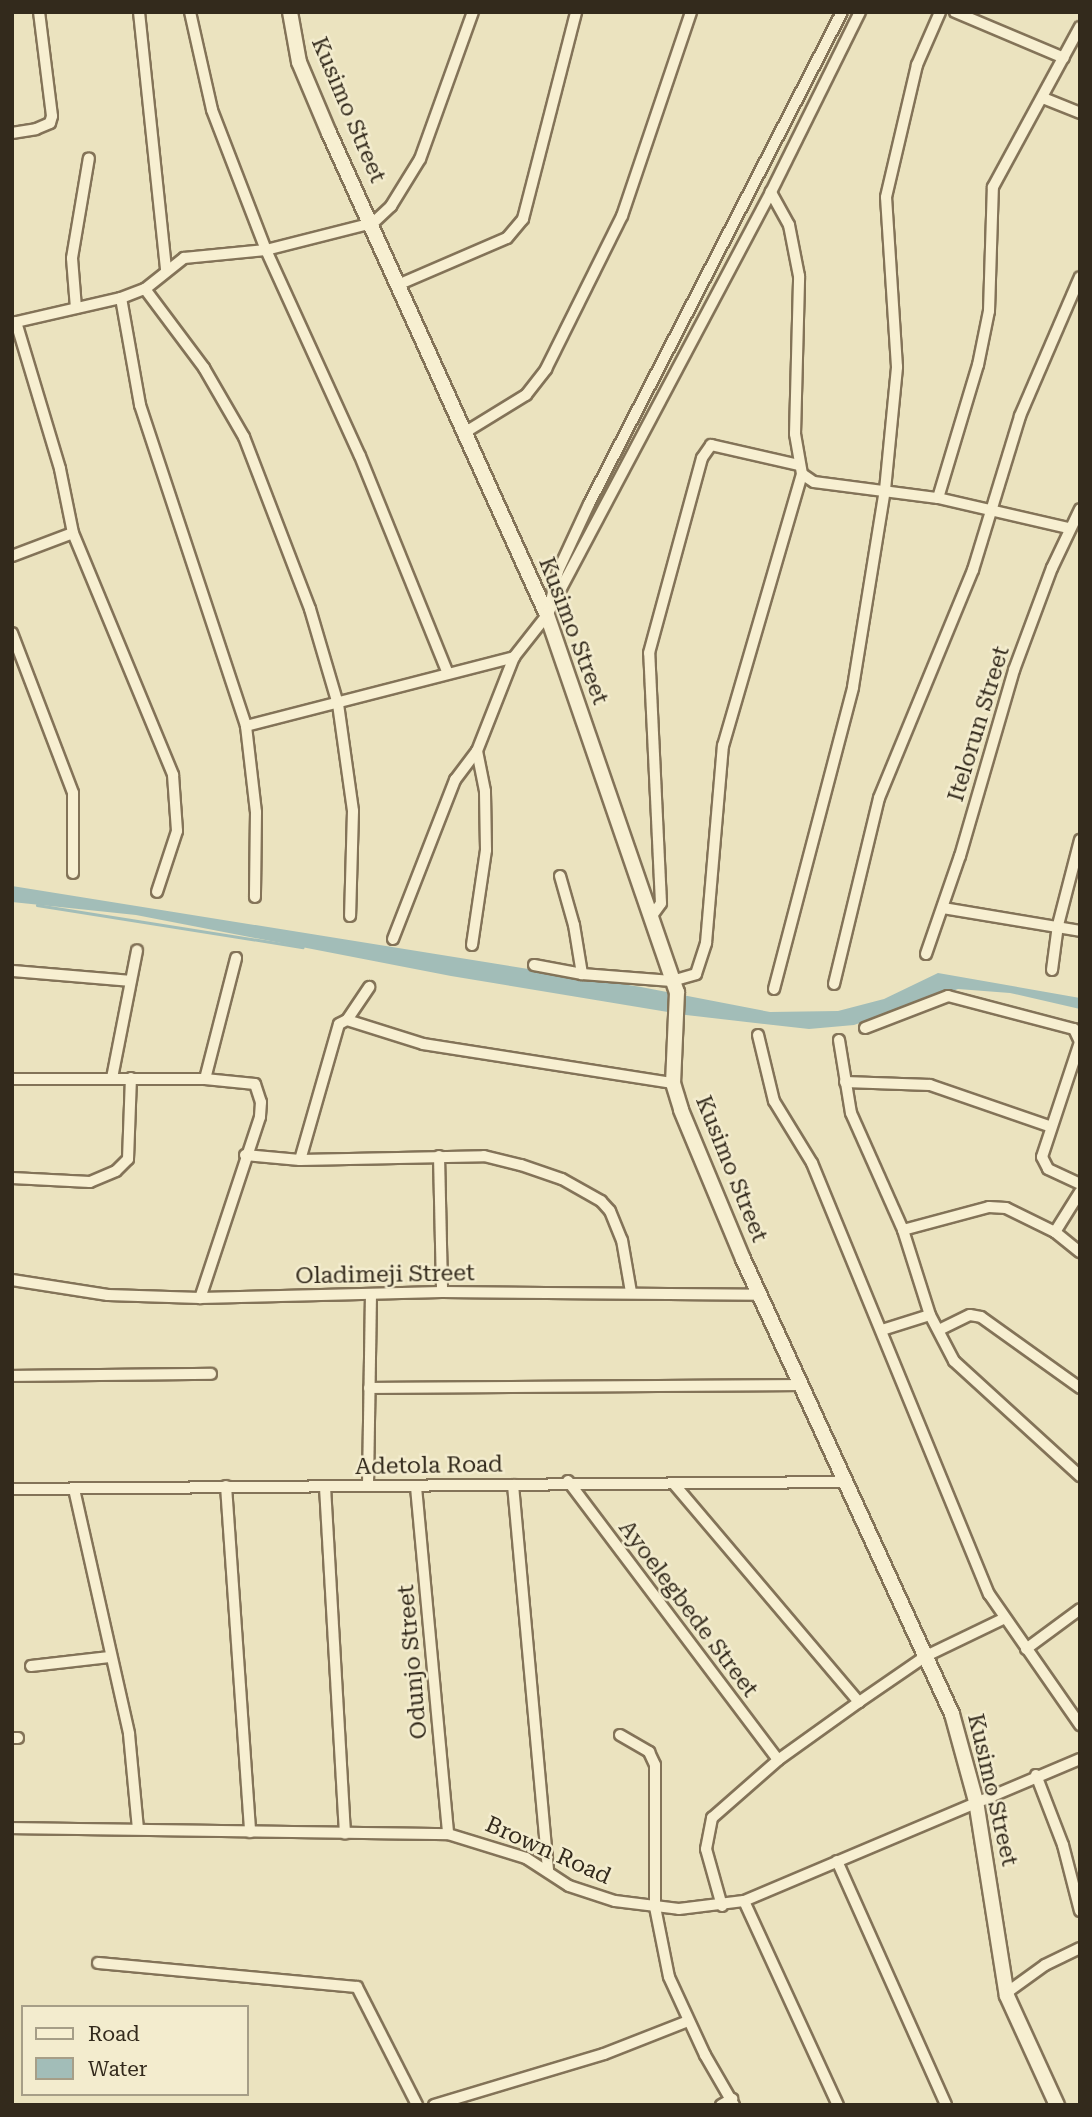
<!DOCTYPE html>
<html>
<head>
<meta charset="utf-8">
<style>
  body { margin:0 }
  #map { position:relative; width:1092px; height:2117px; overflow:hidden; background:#ebe3bf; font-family:"Roboto Serif",serif }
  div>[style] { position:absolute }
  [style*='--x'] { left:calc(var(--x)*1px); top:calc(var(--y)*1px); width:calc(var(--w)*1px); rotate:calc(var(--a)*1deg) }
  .water>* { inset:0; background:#a2bdb8 }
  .stream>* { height:2.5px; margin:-1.25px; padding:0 1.25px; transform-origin:1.25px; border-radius:1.25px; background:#a2bdb8 }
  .roads { filter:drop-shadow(2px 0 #837358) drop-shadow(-2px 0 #837358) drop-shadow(0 2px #837358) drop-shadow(0 -2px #837358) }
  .street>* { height:10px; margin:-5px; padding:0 5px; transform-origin:5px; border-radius:5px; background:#f7efd1 }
  .secondary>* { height:14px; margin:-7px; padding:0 7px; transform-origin:7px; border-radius:7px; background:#f7efd1 }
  span { translate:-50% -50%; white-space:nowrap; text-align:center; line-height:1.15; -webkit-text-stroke:5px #f3ecce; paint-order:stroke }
  .street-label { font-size:23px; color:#332a1c }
  .frame { position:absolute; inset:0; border:14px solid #332a1c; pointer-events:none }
  .legend { position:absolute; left:21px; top:2005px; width:228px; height:91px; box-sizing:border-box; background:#f3ecce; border:2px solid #a69e87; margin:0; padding:9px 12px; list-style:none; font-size:21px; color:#332a1c }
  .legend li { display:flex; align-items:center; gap:14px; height:35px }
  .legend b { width:35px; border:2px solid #a69e87 }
</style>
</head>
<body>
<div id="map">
  <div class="water">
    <div style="clip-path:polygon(12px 886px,641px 987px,770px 1012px,838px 1011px,884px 999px,938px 973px,1080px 998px,1080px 1009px,1010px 993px,958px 989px,854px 1025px,809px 1029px,686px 1015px,451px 976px,136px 915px,12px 902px)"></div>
  </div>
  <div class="stream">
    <div style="--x:37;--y:905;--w:269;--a:9"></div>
  </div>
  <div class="roads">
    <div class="street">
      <div style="--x:139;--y:12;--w:260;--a:84"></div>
      <div style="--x:190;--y:12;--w:100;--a:77.3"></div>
      <div style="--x:212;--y:110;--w:150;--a:68.9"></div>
      <div style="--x:266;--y:250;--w:226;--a:65.5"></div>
      <div style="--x:360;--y:456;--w:232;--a:68"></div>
      <div style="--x:955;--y:12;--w:118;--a:22.9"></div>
      <div style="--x:1043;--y:98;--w:40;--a:22"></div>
      <div style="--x:12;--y:133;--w:24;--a:-9"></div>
      <div style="--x:36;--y:129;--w:15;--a:-23"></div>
      <div style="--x:50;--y:123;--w:7;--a:-74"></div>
      <div style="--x:52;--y:116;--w:105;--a:-97.1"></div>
      <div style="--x:400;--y:284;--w:116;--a:-23.3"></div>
      <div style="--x:507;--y:238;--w:25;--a:-50"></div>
      <div style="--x:523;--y:219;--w:214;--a:-75.6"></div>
      <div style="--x:145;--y:289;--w:99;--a:53.2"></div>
      <div style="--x:204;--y:368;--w:80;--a:59.9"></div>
      <div style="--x:244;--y:437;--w:184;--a:69"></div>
      <div style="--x:310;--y:609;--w:99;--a:73.6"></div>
      <div style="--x:338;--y:704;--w:108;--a:82"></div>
      <div style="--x:353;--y:811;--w:105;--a:91.6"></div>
      <div style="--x:121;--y:298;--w:109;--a:79.9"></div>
      <div style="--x:140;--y:405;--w:338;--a:71.7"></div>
      <div style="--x:246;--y:726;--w:87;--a:83.4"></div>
      <div style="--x:256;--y:812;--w:85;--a:90.7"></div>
      <div style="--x:76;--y:308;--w:50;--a:-94.6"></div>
      <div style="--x:72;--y:258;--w:101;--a:-80.4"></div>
      <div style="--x:16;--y:322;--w:153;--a:73.3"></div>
      <div style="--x:60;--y:469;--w:65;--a:78.5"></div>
      <div style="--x:73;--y:533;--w:262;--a:67.5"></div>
      <div style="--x:173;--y:775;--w:56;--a:85.9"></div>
      <div style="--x:177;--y:831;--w:64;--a:108.2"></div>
      <div style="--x:12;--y:323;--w:112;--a:-12.9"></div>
      <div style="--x:121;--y:298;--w:26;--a:-21"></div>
      <div style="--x:145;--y:289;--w:50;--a:-38.5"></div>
      <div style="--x:184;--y:258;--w:82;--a:-5.6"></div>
      <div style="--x:266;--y:250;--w:110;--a:-14.2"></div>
      <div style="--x:373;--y:223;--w:25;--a:-43"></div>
      <div style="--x:391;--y:206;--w:55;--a:-58.3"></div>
      <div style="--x:420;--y:159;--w:156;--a:-70.2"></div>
      <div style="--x:464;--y:433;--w:73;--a:-31.5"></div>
      <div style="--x:526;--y:395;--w:33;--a:-52"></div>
      <div style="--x:546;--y:369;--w:171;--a:-63.6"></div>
      <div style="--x:622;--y:216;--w:215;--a:-71.3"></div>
      <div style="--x:802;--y:474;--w:14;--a:34"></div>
      <div style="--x:814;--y:482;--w:125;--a:7.4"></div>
      <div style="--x:938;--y:498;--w:133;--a:13"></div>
      <div style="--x:938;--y:498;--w:139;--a:-73.3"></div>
      <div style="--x:978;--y:365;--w:55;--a:-78.5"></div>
      <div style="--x:989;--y:311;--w:124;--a:-88.2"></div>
      <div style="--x:993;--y:187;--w:182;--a:-61.5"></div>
      <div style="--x:12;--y:556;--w:65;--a:-20.7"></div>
      <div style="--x:551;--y:601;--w:31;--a:-77"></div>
      <div style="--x:558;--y:571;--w:74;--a:-65.2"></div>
      <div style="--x:589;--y:504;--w:553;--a:-62.79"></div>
      <div style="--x:12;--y:633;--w:171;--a:69.1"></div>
      <div style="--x:73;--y:793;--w:80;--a:90"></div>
      <div style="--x:246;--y:726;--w:277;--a:-14.4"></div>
      <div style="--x:560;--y:876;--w:51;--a:74.1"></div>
      <div style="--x:574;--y:925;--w:50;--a:80.7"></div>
      <div style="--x:582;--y:974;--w:90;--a:4.4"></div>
      <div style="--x:672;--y:981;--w:25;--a:-16"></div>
      <div style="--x:696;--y:974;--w:33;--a:-72"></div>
      <div style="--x:706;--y:943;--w:198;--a:-85.1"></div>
      <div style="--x:723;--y:746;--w:283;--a:-73.8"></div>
      <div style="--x:802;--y:474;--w:41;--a:-99.9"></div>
      <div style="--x:795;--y:434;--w:158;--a:-88.5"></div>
      <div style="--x:799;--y:276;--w:52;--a:-101.1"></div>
      <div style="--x:789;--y:225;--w:38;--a:-119"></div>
      <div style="--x:943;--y:908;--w:139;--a:9.5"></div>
      <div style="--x:651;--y:917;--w:17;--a:-54"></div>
      <div style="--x:661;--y:903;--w:250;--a:-92.7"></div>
      <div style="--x:649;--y:653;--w:202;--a:-74.8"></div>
      <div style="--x:702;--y:458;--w:16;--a:-55"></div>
      <div style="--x:711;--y:445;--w:89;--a:12.9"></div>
      <div style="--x:393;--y:939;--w:171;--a:-68.7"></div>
      <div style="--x:455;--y:780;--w:36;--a:-53"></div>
      <div style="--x:477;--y:751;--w:101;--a:-68.5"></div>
      <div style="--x:514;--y:657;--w:53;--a:-51.8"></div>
      <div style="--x:547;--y:615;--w:479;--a:-62.1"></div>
      <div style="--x:771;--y:192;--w:201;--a:-63.7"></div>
      <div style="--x:472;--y:945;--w:96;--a:-81.6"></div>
      <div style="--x:486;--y:850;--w:59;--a:-91"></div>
      <div style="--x:485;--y:791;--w:41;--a:-101.3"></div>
      <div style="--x:926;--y:954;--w:104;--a:-70.9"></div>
      <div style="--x:960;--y:856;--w:194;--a:-73.8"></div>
      <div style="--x:1014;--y:670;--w:109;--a:-69.6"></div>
      <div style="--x:1052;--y:568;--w:65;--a:-64.6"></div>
      <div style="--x:534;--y:965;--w:49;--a:10.6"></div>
      <div style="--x:1052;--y:970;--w:45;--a:-82.4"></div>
      <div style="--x:1058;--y:925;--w:88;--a:-75.5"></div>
      <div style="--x:12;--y:971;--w:118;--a:4.8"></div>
      <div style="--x:834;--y:984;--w:191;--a:-76.4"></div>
      <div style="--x:879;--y:798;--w:247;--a:-67.6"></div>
      <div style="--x:973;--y:570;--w:161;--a:-73"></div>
      <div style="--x:1020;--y:416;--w:151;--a:-66.7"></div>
      <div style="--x:774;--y:989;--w:312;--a:-75.3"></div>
      <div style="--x:853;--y:687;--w:200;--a:-80.8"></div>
      <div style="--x:885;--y:490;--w:124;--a:-84.4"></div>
      <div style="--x:897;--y:367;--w:170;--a:-93.7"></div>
      <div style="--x:886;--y:197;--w:136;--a:-76.8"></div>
      <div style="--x:917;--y:65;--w:58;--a:-66.5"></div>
      <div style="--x:347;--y:1020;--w:80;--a:17.5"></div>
      <div style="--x:423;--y:1044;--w:253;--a:8.9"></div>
      <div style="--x:865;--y:1028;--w:89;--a:-21.1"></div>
      <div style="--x:948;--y:996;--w:130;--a:14.7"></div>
      <div style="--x:1074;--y:1029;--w:14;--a:65"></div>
      <div style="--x:1080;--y:1042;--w:121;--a:108.3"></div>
      <div style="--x:1042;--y:1157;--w:13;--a:63"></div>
      <div style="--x:1048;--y:1169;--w:35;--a:25"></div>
      <div style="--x:758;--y:1035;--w:68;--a:76.4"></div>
      <div style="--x:774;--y:1101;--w:73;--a:58.5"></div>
      <div style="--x:812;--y:1163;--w:466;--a:67.7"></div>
      <div style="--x:989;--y:1594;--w:160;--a:55.2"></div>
      <div style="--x:839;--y:1040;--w:74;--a:80.7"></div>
      <div style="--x:851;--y:1113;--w:128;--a:66"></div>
      <div style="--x:903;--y:1230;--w:89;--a:72.4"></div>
      <div style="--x:930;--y:1315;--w:52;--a:62.4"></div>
      <div style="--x:954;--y:1361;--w:171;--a:42.4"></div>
      <div style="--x:112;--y:1078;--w:130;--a:-78.9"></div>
      <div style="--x:12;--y:1079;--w:193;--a:0"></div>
      <div style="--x:205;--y:1079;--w:50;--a:5.7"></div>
      <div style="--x:255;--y:1084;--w:19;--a:72"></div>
      <div style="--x:261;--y:1102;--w:15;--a:94"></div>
      <div style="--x:260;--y:1117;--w:191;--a:108.3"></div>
      <div style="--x:205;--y:1079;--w:125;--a:-75.6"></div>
      <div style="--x:845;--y:1082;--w:85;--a:2"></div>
      <div style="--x:930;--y:1085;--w:126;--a:19"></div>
      <div style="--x:245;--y:1155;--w:55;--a:5.2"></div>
      <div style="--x:300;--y:1160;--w:184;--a:-1.2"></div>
      <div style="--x:484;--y:1156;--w:38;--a:14"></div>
      <div style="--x:521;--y:1165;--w:43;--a:18.9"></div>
      <div style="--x:562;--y:1179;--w:45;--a:29.4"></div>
      <div style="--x:601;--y:1201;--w:13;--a:48"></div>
      <div style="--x:610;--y:1211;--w:31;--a:68"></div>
      <div style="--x:622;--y:1240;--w:53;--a:80.2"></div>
      <div style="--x:439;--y:1156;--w:136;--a:88.7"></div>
      <div style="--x:300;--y:1160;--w:141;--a:-74"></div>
      <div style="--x:339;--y:1024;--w:9;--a:-27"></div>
      <div style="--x:347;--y:1020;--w:40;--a:-56"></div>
      <div style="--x:12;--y:1178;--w:78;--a:2.9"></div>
      <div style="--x:90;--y:1182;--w:28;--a:-23"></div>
      <div style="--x:116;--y:1171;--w:17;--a:-45"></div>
      <div style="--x:128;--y:1159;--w:81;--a:-87.9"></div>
      <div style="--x:903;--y:1230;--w:89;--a:-15"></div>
      <div style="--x:989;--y:1207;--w:17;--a:3"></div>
      <div style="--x:1006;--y:1208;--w:55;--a:26.1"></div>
      <div style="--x:1055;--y:1232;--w:32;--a:39"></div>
      <div style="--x:1055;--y:1232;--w:47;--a:-58"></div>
      <div style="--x:12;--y:1280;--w:97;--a:8.9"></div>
      <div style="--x:108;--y:1295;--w:92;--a:1.9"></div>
      <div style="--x:200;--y:1298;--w:242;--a:-1.4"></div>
      <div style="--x:442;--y:1292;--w:318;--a:0.5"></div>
      <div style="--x:882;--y:1330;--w:50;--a:-17.4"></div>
      <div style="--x:939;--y:1330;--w:34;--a:-26"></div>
      <div style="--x:970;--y:1315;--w:11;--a:10"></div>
      <div style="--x:981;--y:1317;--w:122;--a:35.6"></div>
      <div style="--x:12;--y:1376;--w:199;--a:-0.6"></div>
      <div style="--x:369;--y:1388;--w:431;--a:-0.4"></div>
      <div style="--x:568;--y:1481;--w:349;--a:53"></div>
      <div style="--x:674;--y:1484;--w:286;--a:49.7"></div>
      <div style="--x:368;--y:1485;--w:191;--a:-89.1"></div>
      <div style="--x:513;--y:1485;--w:388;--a:84.8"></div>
      <div style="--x:226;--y:1486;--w:347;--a:86"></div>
      <div style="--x:325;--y:1487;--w:347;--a:86.7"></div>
      <div style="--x:416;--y:1487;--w:348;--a:84.7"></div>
      <div style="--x:12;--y:1489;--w:834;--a:-0.48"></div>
      <div style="--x:74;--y:1489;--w:251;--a:77.3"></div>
      <div style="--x:129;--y:1734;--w:95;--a:84.6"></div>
      <div style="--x:1026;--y:1649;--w:67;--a:-36.5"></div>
      <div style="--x:31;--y:1666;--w:79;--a:-6.6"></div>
      <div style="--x:620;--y:1735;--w:34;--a:30"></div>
      <div style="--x:649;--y:1752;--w:14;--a:65"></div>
      <div style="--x:655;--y:1765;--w:142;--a:90"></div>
      <div style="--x:655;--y:1907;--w:71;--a:78.7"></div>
      <div style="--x:669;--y:1977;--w:86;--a:65.2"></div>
      <div style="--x:705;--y:2055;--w:58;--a:59.9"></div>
      <div style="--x:12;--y:1738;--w:6;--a:0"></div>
      <div style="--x:1036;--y:1775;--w:75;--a:68.9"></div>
      <div style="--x:1063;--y:1845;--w:68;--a:75.6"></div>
      <div style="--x:12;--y:1828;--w:436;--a:0.8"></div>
      <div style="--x:448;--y:1834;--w:82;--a:17.1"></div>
      <div style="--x:526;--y:1858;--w:51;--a:33.1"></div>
      <div style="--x:569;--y:1886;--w:48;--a:18.1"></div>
      <div style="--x:615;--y:1901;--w:64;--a:7.1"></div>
      <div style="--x:679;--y:1909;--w:65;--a:-7"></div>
      <div style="--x:744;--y:1901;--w:365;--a:-22.9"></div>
      <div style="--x:837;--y:1861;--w:267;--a:65.9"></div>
      <div style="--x:744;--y:1901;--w:225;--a:65.3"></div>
      <div style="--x:722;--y:1906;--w:59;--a:-105.7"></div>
      <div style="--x:706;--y:1849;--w:32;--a:-79"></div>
      <div style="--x:712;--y:1818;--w:88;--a:-41.3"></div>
      <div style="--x:778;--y:1760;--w:100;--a:-35.6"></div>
      <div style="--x:859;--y:1702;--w:81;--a:-34.5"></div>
      <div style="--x:926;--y:1656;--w:85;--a:-25.7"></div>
      <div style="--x:98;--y:1963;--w:260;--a:5.3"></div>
      <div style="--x:357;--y:1987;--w:132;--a:63"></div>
      <div style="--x:1009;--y:1991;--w:44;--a:-35.8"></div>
      <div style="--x:1045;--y:1965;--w:39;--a:-26"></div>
      <div style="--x:434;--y:2105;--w:177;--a:-16.7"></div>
      <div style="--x:604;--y:2054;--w:90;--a:-21.4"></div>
      <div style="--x:721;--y:2105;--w:13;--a:-29"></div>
    </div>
    <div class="secondary">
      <div style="--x:290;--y:12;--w:51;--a:79.8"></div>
      <div style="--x:299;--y:62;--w:77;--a:67.1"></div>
      <div style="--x:329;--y:133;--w:529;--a:65.66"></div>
      <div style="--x:547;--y:615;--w:399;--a:71"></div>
      <div style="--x:677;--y:992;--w:91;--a:92.5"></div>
      <div style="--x:673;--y:1083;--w:28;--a:73"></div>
      <div style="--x:681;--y:1110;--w:161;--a:67.4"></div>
      <div style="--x:743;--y:1259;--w:501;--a:65.33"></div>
      <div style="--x:952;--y:1714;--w:90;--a:74.6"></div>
      <div style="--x:976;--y:1801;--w:197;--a:81"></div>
      <div style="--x:1007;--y:1996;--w:120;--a:65.4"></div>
    </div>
  </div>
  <div class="street-label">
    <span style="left:348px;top:110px;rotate:67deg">Kusimo Street</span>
    <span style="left:573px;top:631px;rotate:69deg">Kusimo Street</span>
    <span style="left:979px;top:724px;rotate:-73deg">Itelorun Street</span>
    <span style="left:731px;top:1169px;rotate:68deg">Kusimo Street</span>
    <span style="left:385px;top:1275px;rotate:-1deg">Oladimeji Street</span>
    <span style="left:429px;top:1466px;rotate:-1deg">Adetola Road</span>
    <span style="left:688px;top:1609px;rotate:53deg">Ayoelegbede Street</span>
    <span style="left:413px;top:1662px;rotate:-95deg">Odunjo Street</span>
    <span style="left:992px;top:1790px;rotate:77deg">Kusimo Street</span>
    <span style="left:548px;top:1851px;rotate:24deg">Brown Road</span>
  </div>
  <div class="frame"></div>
  <ul class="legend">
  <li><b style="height:9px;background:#f7efd1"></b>Road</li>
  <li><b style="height:19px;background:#a2bdb8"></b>Water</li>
  </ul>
</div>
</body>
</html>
